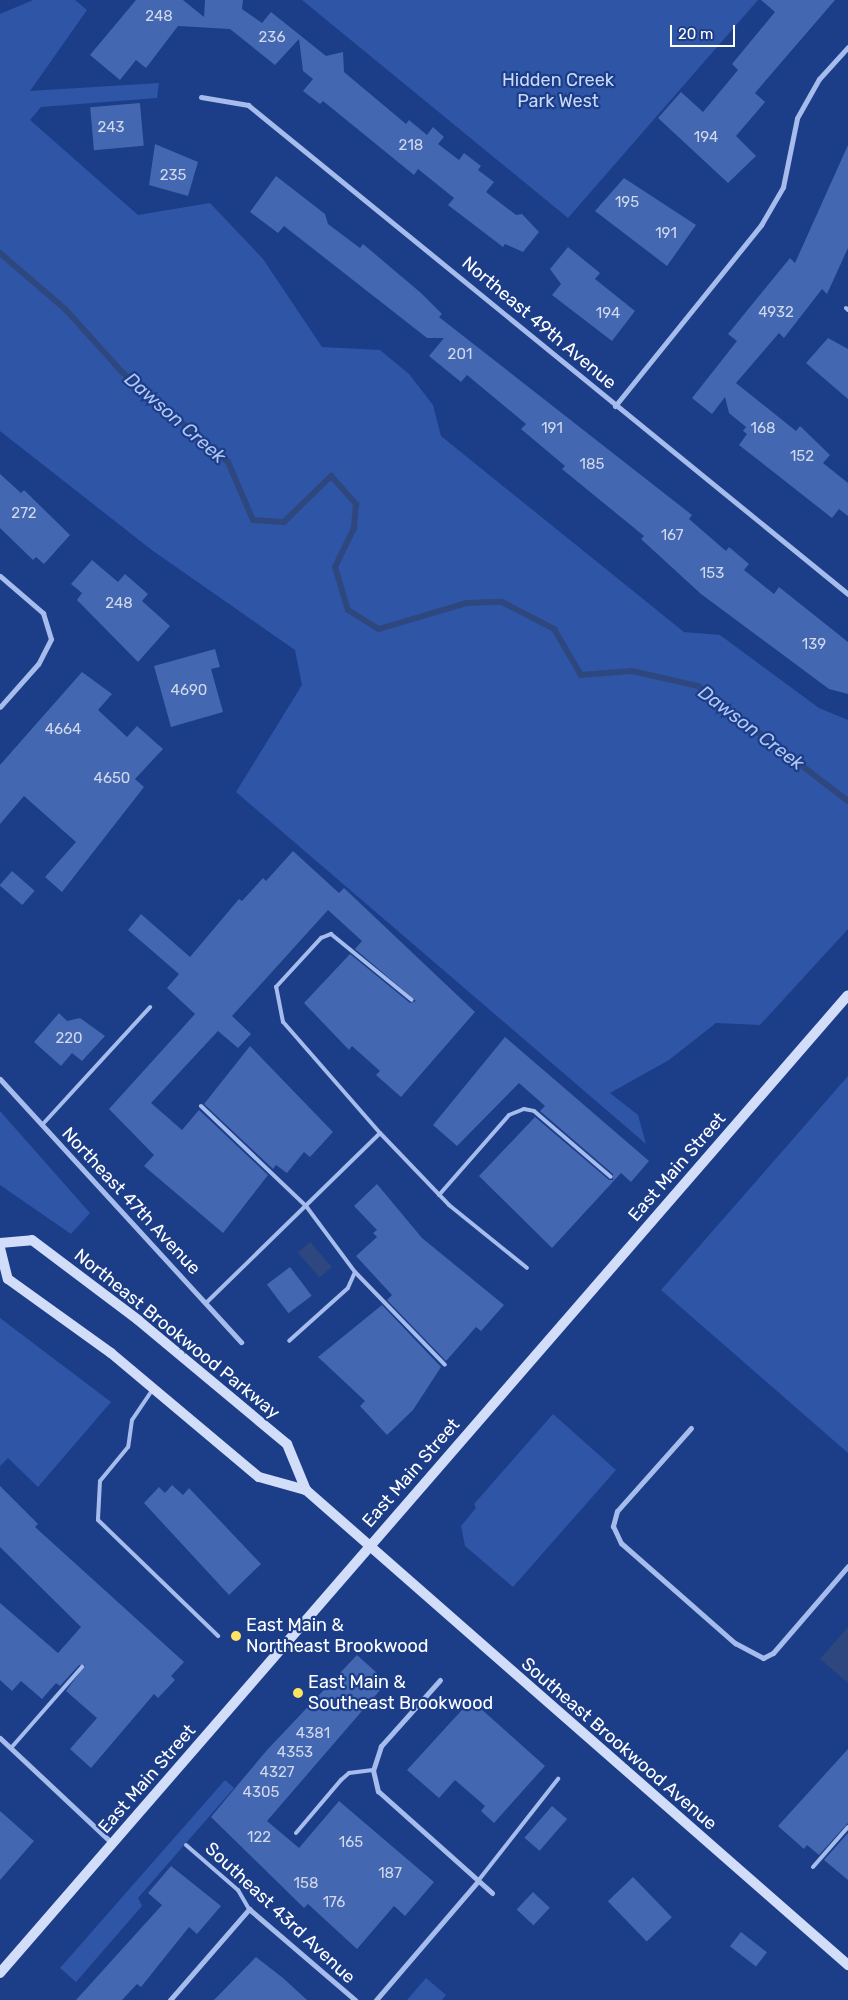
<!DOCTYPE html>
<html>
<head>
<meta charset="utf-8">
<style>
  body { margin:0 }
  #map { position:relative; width:848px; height:2000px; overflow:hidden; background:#1c3d88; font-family:Rubik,sans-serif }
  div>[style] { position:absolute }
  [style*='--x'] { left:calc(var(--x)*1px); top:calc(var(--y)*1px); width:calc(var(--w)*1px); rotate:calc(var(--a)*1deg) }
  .green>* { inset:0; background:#2f55a6 }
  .water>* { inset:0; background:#2e487f; transform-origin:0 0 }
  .stream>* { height:6px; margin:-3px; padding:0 3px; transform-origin:3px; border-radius:3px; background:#2e487f }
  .building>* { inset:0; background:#4467b1; transform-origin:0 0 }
  .lane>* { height:4px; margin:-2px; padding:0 2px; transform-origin:2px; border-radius:2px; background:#a5bcec }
  .street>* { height:5px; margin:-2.5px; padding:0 2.5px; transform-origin:2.5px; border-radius:2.5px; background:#a5bcec }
  .secondary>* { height:10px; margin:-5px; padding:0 5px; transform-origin:5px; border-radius:5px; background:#d1ddf9 }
  .dots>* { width:14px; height:14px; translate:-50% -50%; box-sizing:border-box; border:2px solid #1c3d88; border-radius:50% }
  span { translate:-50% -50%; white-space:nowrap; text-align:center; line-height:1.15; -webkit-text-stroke:4.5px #1c3d88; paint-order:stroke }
  .number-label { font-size:15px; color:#d0d9ec }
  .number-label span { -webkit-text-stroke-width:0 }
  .park-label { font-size:18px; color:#cad9f9 }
  .street-label { font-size:18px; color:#fff }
  .poi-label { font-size:18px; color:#fff }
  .left { translate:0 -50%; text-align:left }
  .water-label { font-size:19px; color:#b0c6f3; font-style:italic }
  .scale { position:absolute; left:670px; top:25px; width:65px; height:22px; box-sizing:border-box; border:2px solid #fff; border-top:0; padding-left:6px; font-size:15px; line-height:18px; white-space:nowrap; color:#fff; -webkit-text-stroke:4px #1c3d88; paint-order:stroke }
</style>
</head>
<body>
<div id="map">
  <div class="green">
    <div style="clip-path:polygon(33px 0,75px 0,87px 10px,30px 91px,159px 83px,157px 98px,41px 107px,30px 120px,138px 215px,210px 203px,263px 259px,322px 347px,380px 350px,409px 374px,433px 405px,441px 436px,684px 632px,720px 635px,819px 708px,848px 720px,848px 929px,760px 1025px,716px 1023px,669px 1060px,610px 1093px,638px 1115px,646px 1144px,236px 792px,302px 685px,295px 650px,153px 551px,0 431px,0 14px)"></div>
    <div style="clip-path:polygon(302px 0,758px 0,568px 218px)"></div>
    <div style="clip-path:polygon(848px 1076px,848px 1453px,661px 1290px)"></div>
    <div style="clip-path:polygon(0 1111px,90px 1213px,71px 1234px,0 1185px)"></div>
    <div style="clip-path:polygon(0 1318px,111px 1402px,38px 1487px,8px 1458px,0 1466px)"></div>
    <div style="clip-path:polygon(553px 1414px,616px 1470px,513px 1587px,465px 1546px,461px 1526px,476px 1508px,474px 1504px)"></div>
    <div style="clip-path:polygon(225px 1780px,234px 1788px,138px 1898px,142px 1906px,76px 1982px,60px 1968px)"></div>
    <div style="clip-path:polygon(426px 1978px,446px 1995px,442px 2000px,407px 2000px)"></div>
  </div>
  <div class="water">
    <div style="left:310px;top:1242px;width:33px;height:16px;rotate:49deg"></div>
    <div style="clip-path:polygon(848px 1627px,848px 1683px,820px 1659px)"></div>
  </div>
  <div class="stream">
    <div style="--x:0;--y:253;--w:87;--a:40.8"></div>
    <div style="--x:66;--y:310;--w:84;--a:47.9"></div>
    <div style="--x:122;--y:372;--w:139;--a:40.3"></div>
    <div style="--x:228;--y:462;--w:63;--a:66.7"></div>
    <div style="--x:253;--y:520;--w:31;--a:4"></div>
    <div style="--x:284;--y:522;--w:66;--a:-44.4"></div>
    <div style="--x:331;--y:476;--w:38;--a:48"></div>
    <div style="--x:356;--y:504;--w:24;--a:95"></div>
    <div style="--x:354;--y:528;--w:43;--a:116"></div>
    <div style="--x:335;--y:567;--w:45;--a:73.2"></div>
    <div style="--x:348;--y:610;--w:36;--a:32"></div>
    <div style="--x:379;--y:629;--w:91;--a:-16.6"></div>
    <div style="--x:466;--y:603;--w:36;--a:-2"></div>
    <div style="--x:502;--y:602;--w:59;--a:27.4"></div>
    <div style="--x:554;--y:629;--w:53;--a:59.6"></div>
    <div style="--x:581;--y:675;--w:51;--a:-4.5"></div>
    <div style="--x:632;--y:671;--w:68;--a:12.8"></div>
    <div style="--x:698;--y:686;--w:189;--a:37.5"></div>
  </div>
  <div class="building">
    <div style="clip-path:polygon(136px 0,183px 0,204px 17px,205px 0,243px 0,242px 9px,262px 23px,271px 12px,326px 56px,343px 52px,344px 72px,406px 124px,409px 120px,427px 135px,433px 127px,444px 137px,438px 144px,459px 160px,464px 153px,481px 166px,478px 170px,494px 182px,486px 192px,516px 215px,522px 214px,539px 232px,523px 252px,505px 244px,503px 247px,448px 205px,454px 198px,418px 169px,414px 175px,323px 101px,320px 104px,303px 91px,313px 79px,303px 71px,299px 39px,275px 65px,230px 29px,178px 26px,146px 68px,136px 60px,120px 80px,90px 55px)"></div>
    <div style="clip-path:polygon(761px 0,835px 0,755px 93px,765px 102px,736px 136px,756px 156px,728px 183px,658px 118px,681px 92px,703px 112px,738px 70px,732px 64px,775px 12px)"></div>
    <div style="left:140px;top:103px;width:43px;height:50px;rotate:85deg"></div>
    <div style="clip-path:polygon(155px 144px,198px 162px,188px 196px,149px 185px)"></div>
    <div style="clip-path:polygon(848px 145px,848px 248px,827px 294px,822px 289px,784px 338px,779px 333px,736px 383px,796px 431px,800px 426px,830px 455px,823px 463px,848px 483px,848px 516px,839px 509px,832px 518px,739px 445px,747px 434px,743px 431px,746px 427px,729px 413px,725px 397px,712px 414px,692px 398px,737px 341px,728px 334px,790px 258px,795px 263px)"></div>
    <div style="clip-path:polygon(276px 176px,325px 214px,328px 224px,360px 248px,363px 244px,421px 293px,442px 314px,439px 317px,692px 515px,689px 519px,726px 551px,729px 547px,749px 564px,744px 570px,774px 594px,779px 587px,848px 642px,848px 694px,829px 689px,701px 594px,641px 539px,644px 536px,562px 469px,565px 466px,521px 429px,526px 424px,467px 375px,461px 382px,429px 356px,444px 338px,427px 338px,284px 226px,278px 233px,250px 212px)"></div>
    <div style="clip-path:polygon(624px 178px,696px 225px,667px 266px,595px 211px)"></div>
    <div style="clip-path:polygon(568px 247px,600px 273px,595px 279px,635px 311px,612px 341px,552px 295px,561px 284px,550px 269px)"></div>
    <div style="clip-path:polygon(828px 338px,848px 349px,848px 399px,806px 363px)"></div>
    <div style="clip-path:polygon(0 474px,21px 493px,24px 490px,70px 535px,44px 564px,36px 557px,33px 560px,0 528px)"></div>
    <div style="clip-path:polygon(92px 560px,118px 582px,125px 574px,148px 594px,142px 601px,170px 626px,138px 662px,77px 600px,82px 593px,71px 584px)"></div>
    <div style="clip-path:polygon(215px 649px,220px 667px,211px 669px,223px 712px,171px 727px,154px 666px)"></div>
    <div style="clip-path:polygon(82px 672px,112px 694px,98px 710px,127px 737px,137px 726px,163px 749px,135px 779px,144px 787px,62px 892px,45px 877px,76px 842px,24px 796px,0 824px,0 765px)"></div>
    <div style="clip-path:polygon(293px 851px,339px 893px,344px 888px,475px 1012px,401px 1097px,376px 1075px,380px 1071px,352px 1046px,349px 1050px,304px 1003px,350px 954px,410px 1003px,416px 1001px,355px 949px,362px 941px,328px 910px,232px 1016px,251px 1034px,238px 1048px,218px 1031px,151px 1103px,182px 1130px,199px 1110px,268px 1175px,223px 1233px,144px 1166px,154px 1155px,109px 1109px,195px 1014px,167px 988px,179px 974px,128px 930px,141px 914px,190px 957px,239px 899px,242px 901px,263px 878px,266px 881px)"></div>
    <div style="left:12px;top:871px;width:30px;height:19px;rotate:41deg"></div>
    <div style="clip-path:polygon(59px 1013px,67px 1021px,80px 1018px,105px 1036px,82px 1061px,72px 1053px,61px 1066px,34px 1042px)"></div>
    <div style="clip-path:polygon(505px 1037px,649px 1161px,631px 1182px,621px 1173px,552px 1248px,479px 1176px,535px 1117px,609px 1180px,613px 1180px,613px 1174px,540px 1111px,545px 1106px,519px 1083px,457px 1146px,433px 1125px)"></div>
    <div style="clip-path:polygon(250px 1046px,333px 1132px,310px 1157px,304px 1152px,287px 1173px,276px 1165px,273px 1169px,204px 1104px)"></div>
    <div style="clip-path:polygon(377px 1184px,422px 1238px,504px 1305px,481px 1331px,476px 1327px,446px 1361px,387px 1300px,392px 1295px,356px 1256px,377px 1237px,373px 1233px,377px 1230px,354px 1206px)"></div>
    <div style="left:290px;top:1267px;width:36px;height:29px;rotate:53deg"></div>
    <div style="clip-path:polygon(382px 1305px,441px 1367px,413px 1410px,387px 1435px,360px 1406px,365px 1401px,318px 1357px)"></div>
    <div style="clip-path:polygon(172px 1485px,183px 1495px,189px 1488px,261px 1564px,229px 1595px,144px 1503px,159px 1487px,165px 1493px)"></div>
    <div style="clip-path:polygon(0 1486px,38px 1524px,35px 1527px,184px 1662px,171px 1676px,175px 1680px,158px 1698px,154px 1694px,91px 1768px,70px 1749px,97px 1718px,66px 1691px,85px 1665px,79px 1665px,60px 1686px,56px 1683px,42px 1699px,21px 1681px,12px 1691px,0 1680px,0 1603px,58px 1653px,81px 1627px,0 1547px)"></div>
    <div style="clip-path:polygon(357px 1655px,387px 1682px,267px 1821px,299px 1848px,339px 1801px,434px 1882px,405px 1916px,394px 1906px,357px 1949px,308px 1904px,304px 1908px,211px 1817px,267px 1750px)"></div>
    <div style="clip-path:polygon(471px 1700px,545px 1766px,494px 1823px,481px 1811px,485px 1806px,455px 1780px,439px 1798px,407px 1770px)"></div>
    <div style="clip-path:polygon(848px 1749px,848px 1823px,819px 1855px,807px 1845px,804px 1849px,778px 1826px)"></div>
    <div style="left:552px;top:1806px;width:20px;height:42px;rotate:41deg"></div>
    <div style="clip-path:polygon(0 1811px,34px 1841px,0 1880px)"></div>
    <div style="clip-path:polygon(848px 1833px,848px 1880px,824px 1860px)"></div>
    <div style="clip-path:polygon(171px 1866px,221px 1906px,197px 1934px,189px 1927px,141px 1987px,137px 1984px,122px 2000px,76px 2000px,162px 1905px,148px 1893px)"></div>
    <div style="left:633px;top:1877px;width:56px;height:35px;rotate:46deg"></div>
    <div style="left:533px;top:1892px;width:23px;height:24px;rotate:43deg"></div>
    <div style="left:741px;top:1932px;width:33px;height:18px;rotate:38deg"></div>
    <div style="clip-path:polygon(256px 1957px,283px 1978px,307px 2000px,214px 2000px)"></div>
  </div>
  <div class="lane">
    <div style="--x:846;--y:308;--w:3;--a:45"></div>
    <div style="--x:201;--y:1106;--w:145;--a:43.6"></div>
    <div style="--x:306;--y:1206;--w:82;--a:53.4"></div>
    <div style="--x:355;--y:1272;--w:17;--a:114"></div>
    <div style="--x:348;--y:1288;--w:79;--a:138.1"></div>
    <div style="--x:42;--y:1125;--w:160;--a:-47.5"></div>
    <div style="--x:380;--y:1133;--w:147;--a:-131.1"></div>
    <div style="--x:283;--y:1022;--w:36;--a:-101"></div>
    <div style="--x:276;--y:987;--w:67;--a:-47.4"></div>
    <div style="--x:321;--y:938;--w:11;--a:-22"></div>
    <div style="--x:331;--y:934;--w:104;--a:39.2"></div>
    <div style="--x:439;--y:1195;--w:106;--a:-48.8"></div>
    <div style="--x:509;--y:1115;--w:16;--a:-22"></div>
    <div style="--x:524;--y:1109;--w:10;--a:11"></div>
    <div style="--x:534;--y:1111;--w:101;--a:40.6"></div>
    <div style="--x:355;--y:1272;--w:129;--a:45.9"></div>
    <div style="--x:206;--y:1303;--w:243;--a:-44.3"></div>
    <div style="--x:380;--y:1133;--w:100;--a:46.2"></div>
    <div style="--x:449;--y:1205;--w:100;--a:38.9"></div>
    <div style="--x:153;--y:1389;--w:37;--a:124"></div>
    <div style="--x:132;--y:1420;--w:27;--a:98"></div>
    <div style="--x:128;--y:1447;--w:44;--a:129.5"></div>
    <div style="--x:100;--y:1481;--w:39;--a:93"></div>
    <div style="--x:98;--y:1520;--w:167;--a:44"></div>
    <div style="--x:11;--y:1748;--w:108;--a:-48.8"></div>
    <div style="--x:296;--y:1833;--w:70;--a:-49.7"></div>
    <div style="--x:341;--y:1780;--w:11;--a:-41"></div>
    <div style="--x:349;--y:1773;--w:24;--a:-7"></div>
    <div style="--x:186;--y:1845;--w:69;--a:40.9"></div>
    <div style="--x:238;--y:1890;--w:22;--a:60"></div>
    <div style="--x:813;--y:1867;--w:53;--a:-48.8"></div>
    <div style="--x:478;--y:1881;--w:130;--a:-51.9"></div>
  </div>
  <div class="street">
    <div style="--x:201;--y:97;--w:48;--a:9.7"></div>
    <div style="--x:248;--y:105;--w:774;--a:39.18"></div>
    <div style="--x:615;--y:406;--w:233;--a:-51.1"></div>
    <div style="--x:761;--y:225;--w:44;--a:-59.9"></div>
    <div style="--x:783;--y:187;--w:70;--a:-78.5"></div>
    <div style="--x:797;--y:118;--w:45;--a:-60.6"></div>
    <div style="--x:819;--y:79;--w:43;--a:-47.8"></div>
    <div style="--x:0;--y:576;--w:57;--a:40.7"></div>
    <div style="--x:43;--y:613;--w:27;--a:73"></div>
    <div style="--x:51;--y:639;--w:28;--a:117"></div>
    <div style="--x:38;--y:664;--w:57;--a:131.5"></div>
    <div style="--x:0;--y:1079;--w:357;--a:47.5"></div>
    <div style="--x:691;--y:1428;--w:111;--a:131.7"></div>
    <div style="--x:617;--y:1511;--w:16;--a:105"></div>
    <div style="--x:613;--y:1526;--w:19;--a:65"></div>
    <div style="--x:621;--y:1543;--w:152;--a:41.3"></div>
    <div style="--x:735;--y:1643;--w:32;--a:28"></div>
    <div style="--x:763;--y:1658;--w:11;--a:-27"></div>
    <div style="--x:773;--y:1653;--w:115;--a:-49.2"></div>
    <div style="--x:440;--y:1680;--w:89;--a:131.8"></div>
    <div style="--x:381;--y:1746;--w:25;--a:108"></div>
    <div style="--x:373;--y:1770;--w:22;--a:77"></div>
    <div style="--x:378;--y:1791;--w:153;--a:41.8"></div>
    <div style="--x:0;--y:1738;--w:154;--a:43.2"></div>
    <div style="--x:170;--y:2000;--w:121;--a:-49"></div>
    <div style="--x:249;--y:1909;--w:140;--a:40.6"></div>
    <div style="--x:376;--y:2000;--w:157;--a:-49.4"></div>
  </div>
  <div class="secondary">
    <div style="--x:0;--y:1243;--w:32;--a:-5"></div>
    <div style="--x:32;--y:1240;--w:133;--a:37"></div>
    <div style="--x:138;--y:1320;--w:194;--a:39.8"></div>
    <div style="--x:287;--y:1444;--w:50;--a:67.6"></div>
    <div style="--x:0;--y:1248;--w:32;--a:76"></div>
    <div style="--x:8;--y:1279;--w:127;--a:35.7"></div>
    <div style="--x:111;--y:1353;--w:193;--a:40"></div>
    <div style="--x:259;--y:1477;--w:49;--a:15.5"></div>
    <div style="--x:306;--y:1490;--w:721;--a:41.23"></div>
    <div style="--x:0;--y:1973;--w:1294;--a:-49.07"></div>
  </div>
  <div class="dots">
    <div style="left:236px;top:1636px;background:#fce362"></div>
    <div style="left:298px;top:1693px;background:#fce362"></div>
  </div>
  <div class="number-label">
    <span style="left:159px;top:17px">248</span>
    <span style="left:272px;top:38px">236</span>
    <span style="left:111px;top:128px">243</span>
    <span style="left:706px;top:138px">194</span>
    <span style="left:411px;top:146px">218</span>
    <span style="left:173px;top:176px">235</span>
    <span style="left:627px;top:203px">195</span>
    <span style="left:666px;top:234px">191</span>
    <span style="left:776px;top:313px">4932</span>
    <span style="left:608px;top:314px">194</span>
    <span style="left:460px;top:355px">201</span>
    <span style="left:552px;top:429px">191</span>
    <span style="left:763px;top:429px">168</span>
    <span style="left:802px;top:457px">152</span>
    <span style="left:592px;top:465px">185</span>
    <span style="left:24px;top:514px">272</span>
    <span style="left:672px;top:536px">167</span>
    <span style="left:712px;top:574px">153</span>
    <span style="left:119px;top:604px">248</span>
    <span style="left:814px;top:645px">139</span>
    <span style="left:189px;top:691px">4690</span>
    <span style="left:63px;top:730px">4664</span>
    <span style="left:112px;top:779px">4650</span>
    <span style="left:69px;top:1039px">220</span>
    <span style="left:313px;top:1734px">4381</span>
    <span style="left:295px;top:1753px">4353</span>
    <span style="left:277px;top:1773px">4327</span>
    <span style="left:261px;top:1793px">4305</span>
    <span style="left:259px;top:1838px">122</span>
    <span style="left:351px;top:1843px">165</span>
    <span style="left:390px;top:1874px">187</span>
    <span style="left:306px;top:1884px">158</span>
    <span style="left:334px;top:1903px">176</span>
  </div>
  <div class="park-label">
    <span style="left:558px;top:91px">Hidden Creek<br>Park West</span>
  </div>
  <div class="street-label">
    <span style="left:539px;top:323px;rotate:40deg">Northeast 49th Avenue</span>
    <span style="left:677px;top:1167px;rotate:-49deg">East Main Street</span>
    <span style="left:131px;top:1201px;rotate:47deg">Northeast 47th Avenue</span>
    <span style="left:177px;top:1334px;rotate:39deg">Northeast Brookwood Parkway</span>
    <span style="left:411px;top:1473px;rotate:-49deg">East Main Street</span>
    <span style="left:619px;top:1744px;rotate:41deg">Southeast Brookwood Avenue</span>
    <span style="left:147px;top:1779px;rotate:-49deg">East Main Street</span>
    <span style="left:280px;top:1913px;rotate:43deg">Southeast 43rd Avenue</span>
  </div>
  <div class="poi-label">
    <span class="left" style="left:246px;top:1636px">East Main &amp;<br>Northeast Brookwood</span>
    <span class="left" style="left:308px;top:1693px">East Main &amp;<br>Southeast Brookwood</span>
  </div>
  <div class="water-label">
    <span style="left:175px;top:418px;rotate:41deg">Dawson Creek</span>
    <span style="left:751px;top:728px;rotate:37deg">Dawson Creek</span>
  </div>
  <div class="scale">20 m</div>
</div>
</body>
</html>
